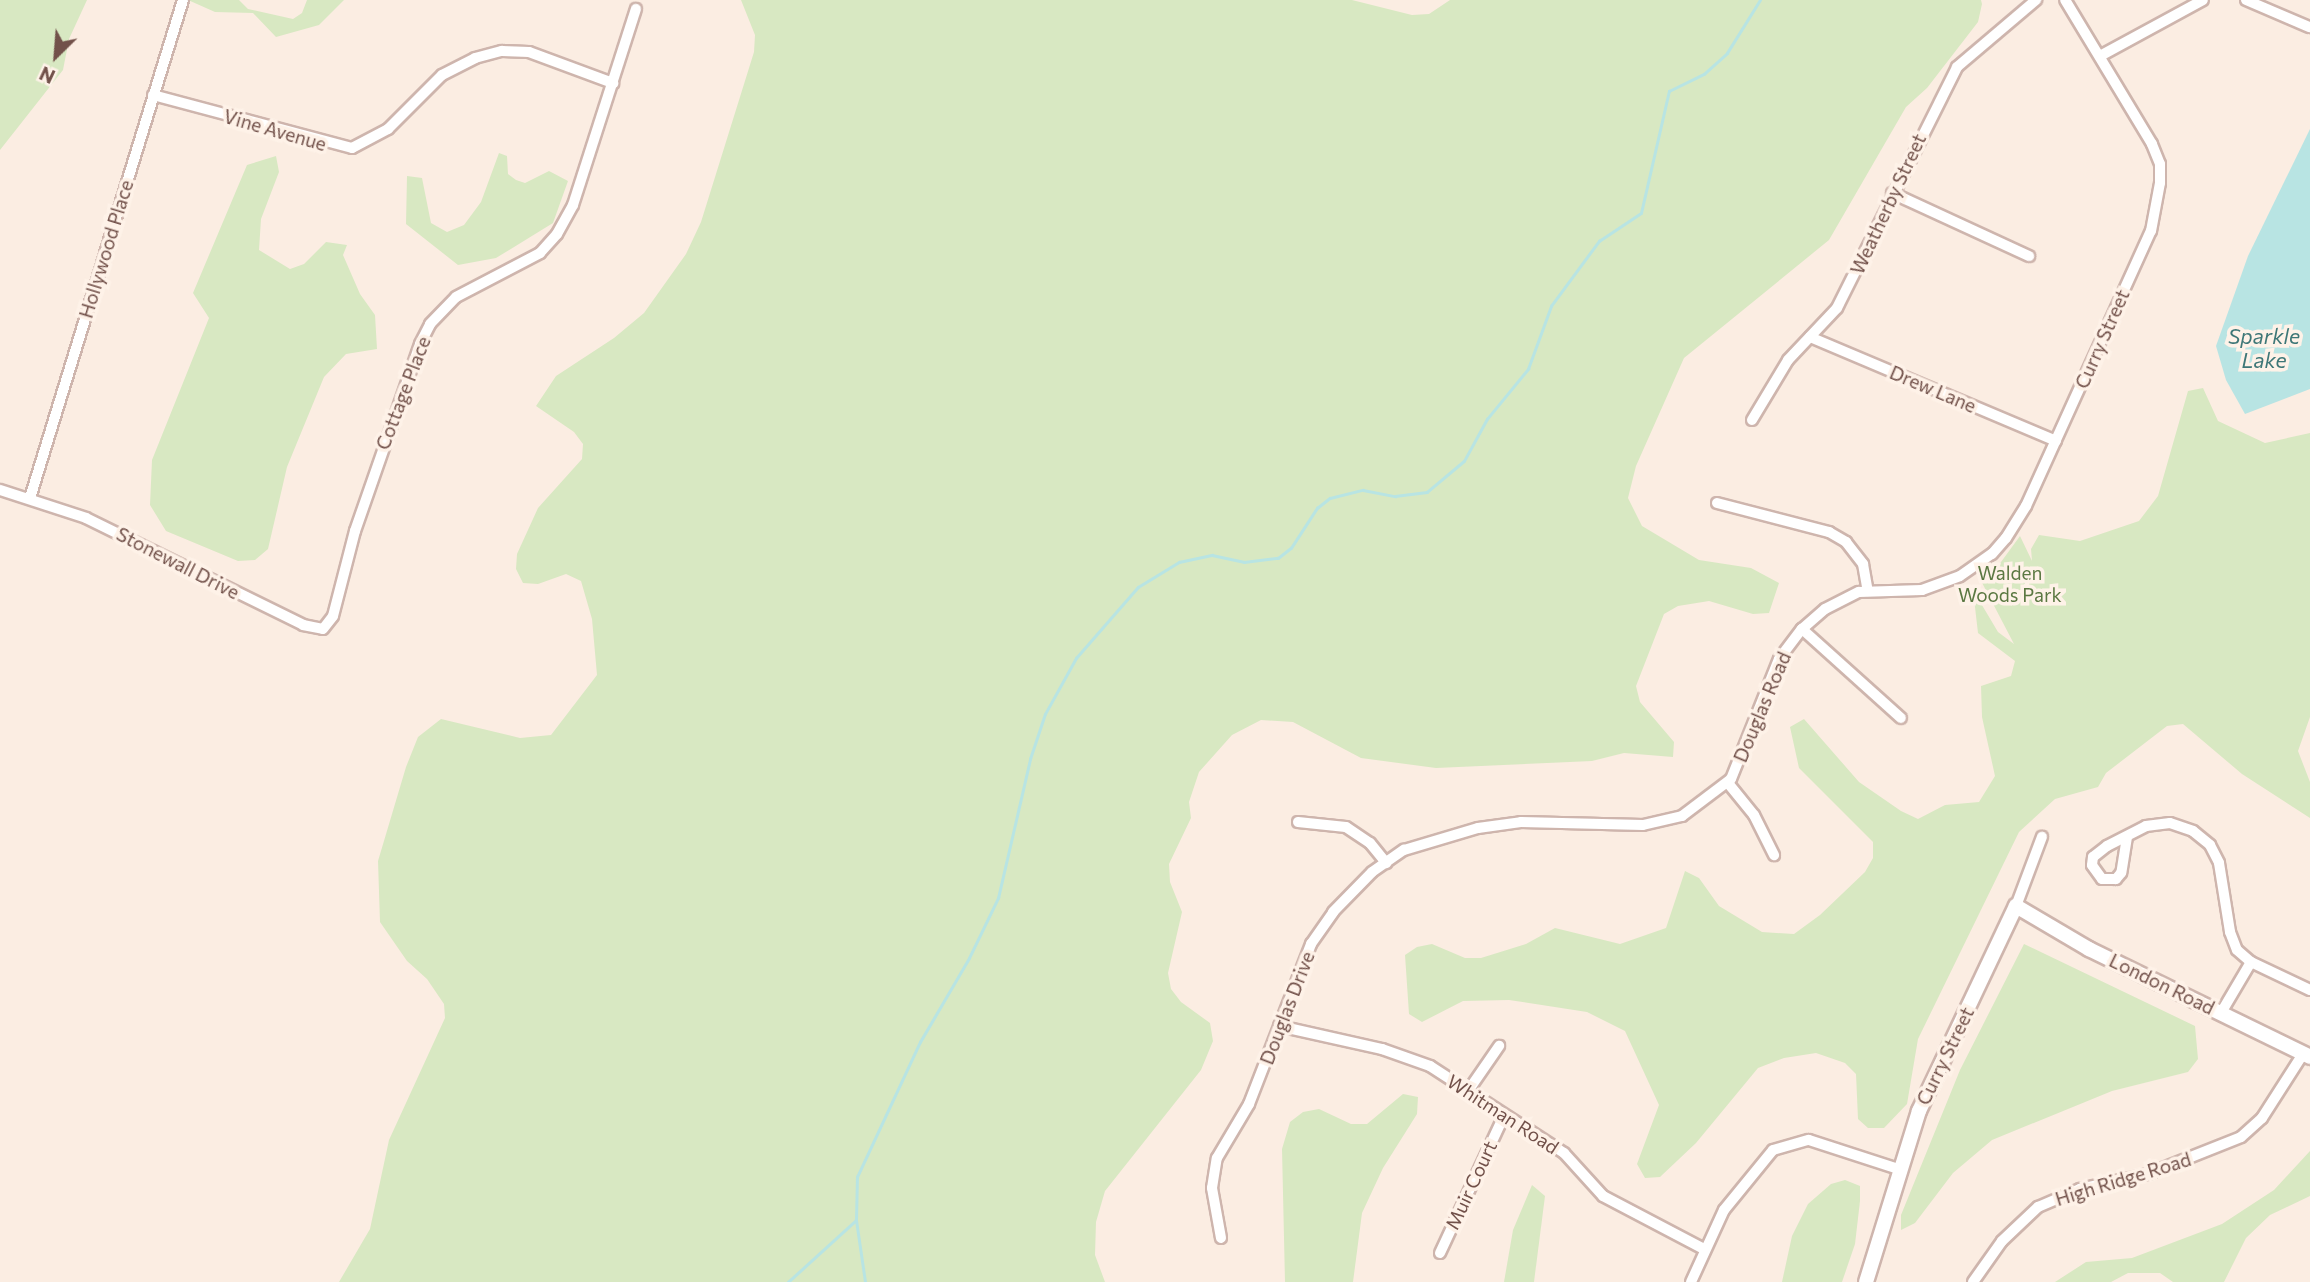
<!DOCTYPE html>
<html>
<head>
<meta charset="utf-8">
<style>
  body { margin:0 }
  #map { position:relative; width:2310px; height:1282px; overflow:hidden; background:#fbede2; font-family:Commissioner,sans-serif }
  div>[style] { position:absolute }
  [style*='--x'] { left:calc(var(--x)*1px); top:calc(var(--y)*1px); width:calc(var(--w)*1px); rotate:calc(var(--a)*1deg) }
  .green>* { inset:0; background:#d8e8c2 }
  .water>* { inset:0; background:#b8e4e3 }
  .stream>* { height:2.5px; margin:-1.25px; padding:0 1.25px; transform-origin:1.25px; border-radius:1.25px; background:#b8e4e3 }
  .roads { filter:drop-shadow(2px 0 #ceb5ad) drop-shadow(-2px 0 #ceb5ad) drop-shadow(0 2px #ceb5ad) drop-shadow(0 -2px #ceb5ad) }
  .minor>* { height:10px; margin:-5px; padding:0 5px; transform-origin:5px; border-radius:5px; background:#fff }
  .tertiary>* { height:14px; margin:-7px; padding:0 7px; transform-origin:7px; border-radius:7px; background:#fff }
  span { translate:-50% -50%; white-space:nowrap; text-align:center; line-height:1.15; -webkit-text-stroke:7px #fef2e8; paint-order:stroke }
  .street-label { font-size:19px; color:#72514a }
  .park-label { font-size:19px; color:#5b7842 }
  .water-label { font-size:21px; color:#3e7777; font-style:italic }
  .north { position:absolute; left:21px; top:21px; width:70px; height:70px; -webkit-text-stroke:5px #fef2e8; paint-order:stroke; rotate:205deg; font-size:19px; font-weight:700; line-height:28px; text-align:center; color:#72514a }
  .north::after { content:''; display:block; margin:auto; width:24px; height:32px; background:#72514a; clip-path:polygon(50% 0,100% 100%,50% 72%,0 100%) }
</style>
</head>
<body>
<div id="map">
  <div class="green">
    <div style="clip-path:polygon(0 0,87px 0,69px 39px,63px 70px,0 150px)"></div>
    <div style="clip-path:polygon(188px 0,239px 0,248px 9px,293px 19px,302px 13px,307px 0,344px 0,319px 25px,276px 37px,253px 13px,215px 12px)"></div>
    <div style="clip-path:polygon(741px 0,1352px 0,1412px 15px,1429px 14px,1450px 0,1981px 0,1982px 4px,1978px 22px,1927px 88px,1906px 107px,1829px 240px,1684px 358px,1636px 466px,1628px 498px,1642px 526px,1699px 560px,1751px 568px,1779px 583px,1769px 613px,1753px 614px,1709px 601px,1678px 606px,1664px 614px,1636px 686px,1640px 702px,1674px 742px,1673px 757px,1624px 753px,1592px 761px,1436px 768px,1361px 758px,1293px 722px,1261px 720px,1232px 735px,1199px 772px,1189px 802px,1191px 818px,1169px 864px,1170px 882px,1182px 912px,1168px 973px,1171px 989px,1181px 1002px,1210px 1023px,1213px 1041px,1201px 1070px,1105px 1191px,1096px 1222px,1095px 1255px,1105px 1282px,339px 1282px,370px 1229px,389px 1140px,445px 1018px,444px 1004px,427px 979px,407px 961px,380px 922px,378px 861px,406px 767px,418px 737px,441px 719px,520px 738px,551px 735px,597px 675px,592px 619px,581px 581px,566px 574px,538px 584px,523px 583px,516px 569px,517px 554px,538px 508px,582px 459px,583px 444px,574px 432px,536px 406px,556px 376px,614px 338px,644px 313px,686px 254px,701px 222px,754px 52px,755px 35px)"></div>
    <div style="clip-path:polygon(499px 153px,507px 156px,508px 174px,516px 180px,525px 183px,549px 171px,568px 181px,553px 223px,496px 258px,458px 265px,406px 224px,407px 176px,422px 178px,431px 223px,447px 232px,464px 225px,481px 202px)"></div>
    <div style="clip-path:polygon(276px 156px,279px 172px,261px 219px,259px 250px,290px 269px,304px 264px,326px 242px,347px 245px,343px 255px,360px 294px,375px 315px,377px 349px,346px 354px,324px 377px,287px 467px,268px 549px,255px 560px,238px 561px,166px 531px,150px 505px,152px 460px,209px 318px,193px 293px,247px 165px)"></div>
    <div style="clip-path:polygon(2203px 388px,2218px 421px,2265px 443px,2310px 433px,2310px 717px,2298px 751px,2310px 782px,2310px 818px,2242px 774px,2183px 724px,2167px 726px,2106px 773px,2098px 787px,2055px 799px,2019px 832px,1918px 1039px,1907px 1104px,1884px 1128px,1868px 1128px,1858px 1119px,1856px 1074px,1845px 1063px,1816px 1053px,1784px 1058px,1758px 1068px,1696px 1143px,1660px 1177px,1645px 1178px,1637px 1164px,1659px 1105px,1625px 1031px,1587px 1012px,1509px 1000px,1463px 1001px,1422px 1022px,1409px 1014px,1405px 955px,1417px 947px,1432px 944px,1465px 958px,1481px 958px,1526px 944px,1555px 928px,1620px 944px,1666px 928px,1685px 871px,1699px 878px,1719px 906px,1762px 932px,1794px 934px,1820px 915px,1865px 872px,1873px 858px,1873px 842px,1799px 768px,1790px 727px,1804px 719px,1859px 782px,1901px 811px,1918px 819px,1945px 805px,1979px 802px,1995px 776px,1982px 717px,1981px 686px,2011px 676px,2015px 661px,1978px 633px,1973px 590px,1998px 632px,2014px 644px,1978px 575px,2001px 562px,2020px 536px,2032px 561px,2031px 549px,2039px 535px,2080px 541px,2139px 521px,2158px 496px,2188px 391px)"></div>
    <div style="clip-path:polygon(2024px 944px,2195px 1026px,2198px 1059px,2188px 1072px,2112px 1091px,1992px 1140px,1953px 1173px,1915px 1223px,1901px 1230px,1901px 1215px,1960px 1070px)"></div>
    <div style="clip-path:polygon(1403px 1094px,1418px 1097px,1417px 1114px,1383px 1168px,1362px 1213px,1353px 1282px,1285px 1282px,1282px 1149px,1290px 1122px,1303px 1112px,1319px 1109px,1351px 1124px,1367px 1124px)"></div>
    <div style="clip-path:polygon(2310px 1151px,2310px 1196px,2270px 1215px,2246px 1238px,2224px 1282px,2173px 1282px,2160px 1273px,2128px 1273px,2111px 1282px,2055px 1282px,2086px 1262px,2132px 1258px,2222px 1224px,2274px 1190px)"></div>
    <div style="clip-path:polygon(1845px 1180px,1860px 1186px,1860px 1201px,1855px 1244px,1842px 1282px,1782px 1282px,1792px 1236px,1808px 1204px,1831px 1184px)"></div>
    <div style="clip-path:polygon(1532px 1185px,1545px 1196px,1534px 1282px,1504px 1282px,1513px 1230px)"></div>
  </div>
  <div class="water">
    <div style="clip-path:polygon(2310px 129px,2310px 389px,2245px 414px,2226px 380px,2216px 346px,2248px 256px)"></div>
  </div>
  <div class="stream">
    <div style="--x:788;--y:1282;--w:91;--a:-42.3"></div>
    <div style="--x:865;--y:1282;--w:63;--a:-98.3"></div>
    <div style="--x:856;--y:1220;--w:43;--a:-88.7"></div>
    <div style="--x:857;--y:1177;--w:149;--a:-65"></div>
    <div style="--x:920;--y:1042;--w:97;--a:-59.7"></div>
    <div style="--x:969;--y:958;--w:67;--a:-64.2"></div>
    <div style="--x:998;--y:898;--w:143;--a:-77"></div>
    <div style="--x:1030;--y:759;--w:47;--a:-71.6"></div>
    <div style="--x:1045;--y:714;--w:64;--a:-61"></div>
    <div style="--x:1076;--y:658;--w:94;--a:-48.9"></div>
    <div style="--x:1138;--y:587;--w:48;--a:-31.4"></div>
    <div style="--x:1179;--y:562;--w:34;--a:-12"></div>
    <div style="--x:1212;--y:555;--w:33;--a:12"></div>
    <div style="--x:1244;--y:562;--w:34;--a:-7"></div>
    <div style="--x:1278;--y:558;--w:16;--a:-38"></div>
    <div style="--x:1291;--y:548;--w:48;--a:-57"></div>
    <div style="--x:1317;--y:508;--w:16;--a:-38"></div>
    <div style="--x:1330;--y:498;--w:34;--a:-14"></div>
    <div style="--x:1363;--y:490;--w:33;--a:11"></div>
    <div style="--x:1395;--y:496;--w:32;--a:-7"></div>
    <div style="--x:1427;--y:492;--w:48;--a:-40"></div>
    <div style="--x:1464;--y:461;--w:48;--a:-61.3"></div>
    <div style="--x:1487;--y:419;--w:65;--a:-50.6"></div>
    <div style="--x:1528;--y:369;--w:67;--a:-69.9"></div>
    <div style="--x:1551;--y:306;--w:81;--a:-53.6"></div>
    <div style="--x:1599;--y:241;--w:50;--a:-33.7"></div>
    <div style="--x:1641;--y:213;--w:125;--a:-77.1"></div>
    <div style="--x:1669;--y:91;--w:39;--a:-26"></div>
    <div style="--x:1704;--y:74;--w:31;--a:-42"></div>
    <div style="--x:1727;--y:53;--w:62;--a:-58.1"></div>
  </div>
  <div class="roads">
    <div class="minor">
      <div style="--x:2246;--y:0;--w:69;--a:23.2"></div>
      <div style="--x:2100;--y:56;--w:117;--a:-28.5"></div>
      <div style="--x:153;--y:95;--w:206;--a:14.9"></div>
      <div style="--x:352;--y:148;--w:41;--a:-27.8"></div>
      <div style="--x:388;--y:129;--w:76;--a:-45"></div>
      <div style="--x:442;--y:75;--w:37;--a:-27"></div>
      <div style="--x:475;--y:58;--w:28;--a:-15"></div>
      <div style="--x:502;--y:51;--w:27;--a:2"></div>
      <div style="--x:529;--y:52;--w:90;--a:20.3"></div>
      <div style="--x:1892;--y:193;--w:151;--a:24.7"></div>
      <div style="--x:1810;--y:337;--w:267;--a:22.9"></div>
      <div style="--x:1752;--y:420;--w:70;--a:-59"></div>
      <div style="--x:1788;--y:360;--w:71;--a:-46.7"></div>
      <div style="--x:1837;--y:308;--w:269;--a:-63.5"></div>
      <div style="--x:1957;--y:67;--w:104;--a:-40.3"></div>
      <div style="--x:0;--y:490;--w:90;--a:18"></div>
      <div style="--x:86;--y:518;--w:242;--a:26.2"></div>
      <div style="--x:303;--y:625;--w:20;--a:11"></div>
      <div style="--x:323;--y:629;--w:16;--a:-52"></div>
      <div style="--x:333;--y:616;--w:88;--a:-75.5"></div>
      <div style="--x:355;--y:531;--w:198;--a:-70.8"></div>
      <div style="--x:420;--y:344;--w:22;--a:-63"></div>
      <div style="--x:430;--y:324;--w:37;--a:-46"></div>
      <div style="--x:456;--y:297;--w:95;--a:-27.6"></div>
      <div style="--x:540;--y:253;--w:25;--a:-48"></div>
      <div style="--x:557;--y:234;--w:33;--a:-61"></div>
      <div style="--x:573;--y:205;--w:206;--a:-72.2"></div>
      <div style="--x:30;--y:498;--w:521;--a:-72.92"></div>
      <div style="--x:1717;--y:503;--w:116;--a:14.5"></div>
      <div style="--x:1829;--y:532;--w:20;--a:30"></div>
      <div style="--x:1846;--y:542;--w:28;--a:52"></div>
      <div style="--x:1863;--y:564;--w:27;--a:80"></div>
      <div style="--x:1802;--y:629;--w:133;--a:42"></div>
      <div style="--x:1728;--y:783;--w:41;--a:50.9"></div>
      <div style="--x:1754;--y:815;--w:45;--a:63.4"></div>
      <div style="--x:1298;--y:822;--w:48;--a:5.9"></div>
      <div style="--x:1346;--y:827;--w:29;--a:34"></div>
      <div style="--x:1370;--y:843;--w:26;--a:51"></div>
      <div style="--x:2127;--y:837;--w:36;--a:99"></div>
      <div style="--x:2121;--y:873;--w:8;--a:130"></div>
      <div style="--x:2116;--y:879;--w:14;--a:180"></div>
      <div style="--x:2102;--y:879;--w:17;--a:-126"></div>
      <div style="--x:2092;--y:865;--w:8;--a:-83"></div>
      <div style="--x:2093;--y:857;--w:18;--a:-38"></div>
      <div style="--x:2107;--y:846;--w:44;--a:-27.1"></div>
      <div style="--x:2146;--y:826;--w:24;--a:-7"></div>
      <div style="--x:2170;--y:823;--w:24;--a:19"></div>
      <div style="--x:2193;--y:831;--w:22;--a:39"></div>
      <div style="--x:2210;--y:845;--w:20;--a:63"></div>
      <div style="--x:2219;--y:863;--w:70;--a:80.9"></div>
      <div style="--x:2230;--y:932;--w:19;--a:69"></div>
      <div style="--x:2237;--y:950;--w:18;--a:41"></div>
      <div style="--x:2251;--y:962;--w:59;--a:120.5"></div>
      <div style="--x:2016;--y:906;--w:74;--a:-69.4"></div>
      <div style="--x:2251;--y:962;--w:65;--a:25.4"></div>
      <div style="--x:1279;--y:1026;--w:106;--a:12.6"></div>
      <div style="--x:1382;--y:1049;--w:51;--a:19.5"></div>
      <div style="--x:1430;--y:1066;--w:160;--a:33"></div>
      <div style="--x:1564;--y:1153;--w:58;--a:47.8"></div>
      <div style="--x:1603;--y:1196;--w:114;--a:27.7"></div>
      <div style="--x:1468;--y:1091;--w:55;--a:-55.4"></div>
      <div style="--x:1221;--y:1238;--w:51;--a:-100.2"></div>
      <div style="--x:1212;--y:1188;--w:30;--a:-81"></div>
      <div style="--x:1217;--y:1158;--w:63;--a:-59.3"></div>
      <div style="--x:1249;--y:1104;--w:172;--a:-68.8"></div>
      <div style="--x:1311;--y:944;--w:39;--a:-55"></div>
      <div style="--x:1333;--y:912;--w:56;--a:-45.7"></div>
      <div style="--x:1372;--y:872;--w:39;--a:-35"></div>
      <div style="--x:1404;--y:850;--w:77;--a:-16.6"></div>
      <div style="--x:1478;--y:828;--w:43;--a:-7.9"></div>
      <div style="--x:1521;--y:822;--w:122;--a:1.4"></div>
      <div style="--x:1643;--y:825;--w:40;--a:-13"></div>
      <div style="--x:1682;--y:816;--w:61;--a:-37.1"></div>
      <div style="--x:1731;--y:779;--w:129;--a:-68.2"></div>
      <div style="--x:1779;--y:659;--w:38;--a:-53"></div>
      <div style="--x:1802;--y:629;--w:30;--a:-41"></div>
      <div style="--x:1825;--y:609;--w:38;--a:-27"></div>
      <div style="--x:1859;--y:592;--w:63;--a:-1.8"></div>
      <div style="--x:1922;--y:590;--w:40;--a:-20.2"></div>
      <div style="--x:1960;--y:576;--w:39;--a:-35"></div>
      <div style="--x:1992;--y:554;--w:21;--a:-49"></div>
      <div style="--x:2006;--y:538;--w:38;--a:-58"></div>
      <div style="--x:2026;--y:506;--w:302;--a:-65.6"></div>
      <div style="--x:2151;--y:231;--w:49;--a:-79.4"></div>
      <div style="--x:2160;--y:183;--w:19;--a:-90"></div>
      <div style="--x:2160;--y:164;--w:22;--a:-112"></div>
      <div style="--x:2152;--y:144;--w:168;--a:-121.1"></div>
      <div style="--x:1440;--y:1253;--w:149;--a:-65"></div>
      <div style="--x:1691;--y:1282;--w:79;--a:-65.4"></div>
      <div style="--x:1724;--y:1210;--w:77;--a:-50.8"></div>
      <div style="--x:1773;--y:1150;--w:37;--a:-16"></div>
      <div style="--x:1809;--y:1140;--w:94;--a:18"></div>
      <div style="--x:1973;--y:1282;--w:50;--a:-54.7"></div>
      <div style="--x:2002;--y:1241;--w:50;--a:-43.4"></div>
      <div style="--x:2038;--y:1207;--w:46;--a:-23.2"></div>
      <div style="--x:2080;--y:1189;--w:70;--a:-12.4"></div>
      <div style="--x:2148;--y:1174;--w:100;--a:-21.7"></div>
      <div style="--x:2241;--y:1137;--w:28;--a:-42"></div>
      <div style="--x:2262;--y:1118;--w:76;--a:-57.4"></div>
    </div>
    <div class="tertiary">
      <div style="--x:1866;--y:1282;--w:179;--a:-72.8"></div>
      <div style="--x:1919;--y:1111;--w:227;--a:-64.7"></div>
      <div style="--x:2016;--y:906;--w:85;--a:30.5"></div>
      <div style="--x:2089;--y:949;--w:246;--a:26"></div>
    </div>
  </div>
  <div class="street-label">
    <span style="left:275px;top:130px;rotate:16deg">Vine Avenue</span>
    <span style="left:1888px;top:204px;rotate:-65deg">Weatherby Street</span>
    <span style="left:106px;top:249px;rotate:-73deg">Hollywood Place</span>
    <span style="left:2102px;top:339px;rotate:-66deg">Curry Street</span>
    <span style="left:1933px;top:389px;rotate:23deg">Drew Lane</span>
    <span style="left:403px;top:393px;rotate:-69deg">Cottage Place</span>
    <span style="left:178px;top:563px;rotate:27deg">Stonewall Drive</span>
    <span style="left:1762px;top:707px;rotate:-67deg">Douglas Road</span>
    <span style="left:2162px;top:984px;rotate:26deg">London Road</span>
    <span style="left:1287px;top:1008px;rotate:-69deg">Douglas Drive</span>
    <span style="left:1945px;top:1056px;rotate:-64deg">Curry Street</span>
    <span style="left:1503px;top:1114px;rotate:33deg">Whitman Road</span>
    <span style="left:2123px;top:1179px;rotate:-17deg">High Ridge Road</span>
    <span style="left:1471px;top:1185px;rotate:-65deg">Muir Court</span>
  </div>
  <div class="park-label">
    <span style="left:2010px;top:584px">Walden<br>Woods Park</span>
  </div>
  <div class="water-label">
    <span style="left:2264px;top:348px">Sparkle<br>Lake</span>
  </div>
  <div class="north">N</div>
</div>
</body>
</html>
